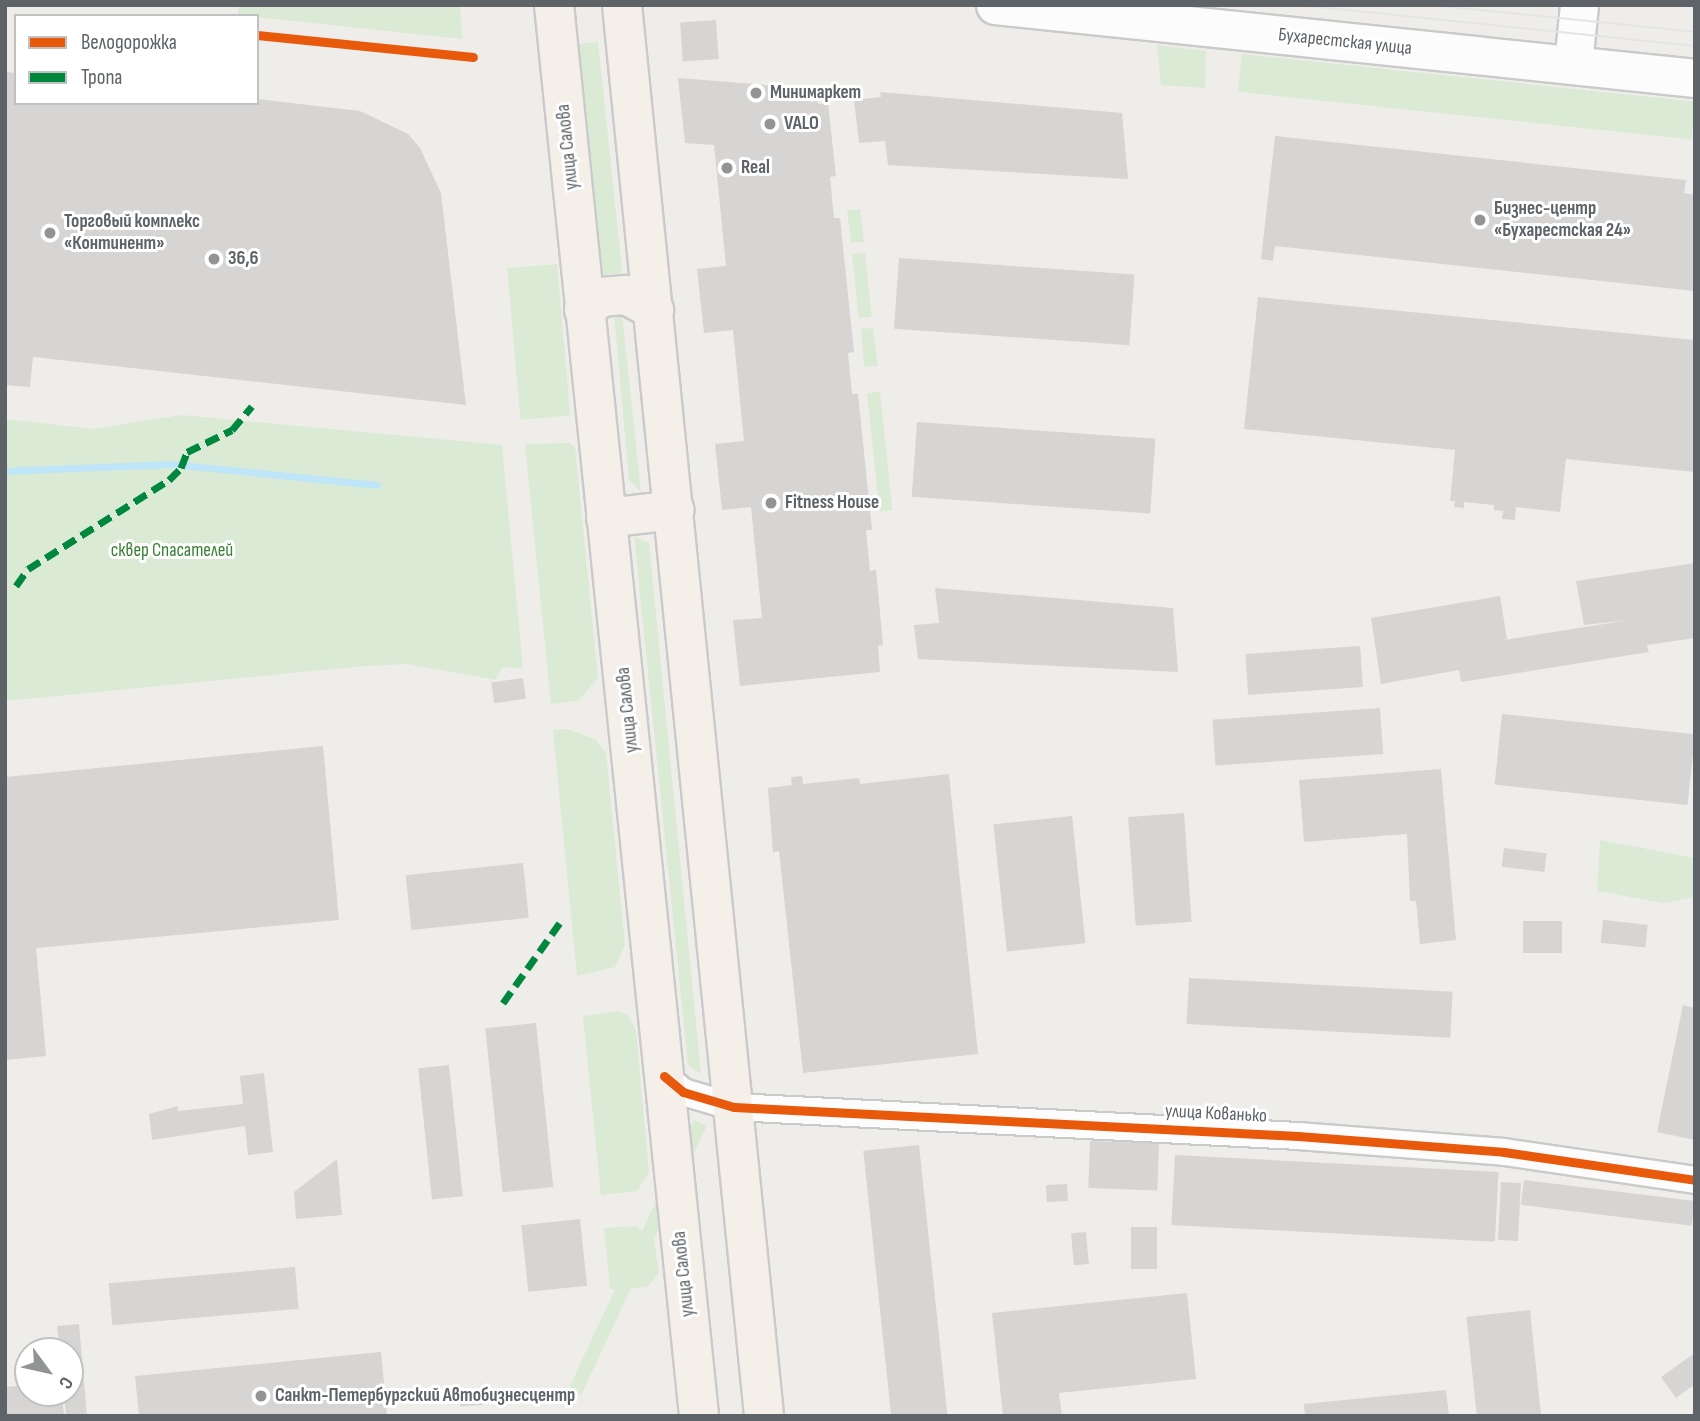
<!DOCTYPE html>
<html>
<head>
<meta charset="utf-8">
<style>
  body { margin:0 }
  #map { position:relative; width:1700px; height:1421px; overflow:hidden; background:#efede9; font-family:"Sofia Sans Condensed",sans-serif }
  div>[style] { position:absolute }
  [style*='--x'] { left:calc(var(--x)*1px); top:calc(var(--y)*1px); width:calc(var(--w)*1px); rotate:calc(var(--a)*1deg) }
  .green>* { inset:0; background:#daead5; transform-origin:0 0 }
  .stream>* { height:7px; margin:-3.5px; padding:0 3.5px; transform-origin:3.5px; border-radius:3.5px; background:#bee6f8 }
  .building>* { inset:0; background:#d6d5d3; transform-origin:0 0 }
  .roads { filter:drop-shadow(2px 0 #cacaca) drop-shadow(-2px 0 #cacaca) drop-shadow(0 2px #cacaca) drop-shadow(0 -2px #cacaca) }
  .street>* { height:26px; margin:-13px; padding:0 13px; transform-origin:13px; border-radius:13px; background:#fdfcfc }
  .secondary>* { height:37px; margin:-18.5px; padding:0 18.5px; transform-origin:18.5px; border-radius:18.5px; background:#fdfcfc }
  .primary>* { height:38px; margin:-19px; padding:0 19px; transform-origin:19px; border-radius:19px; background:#f4f0e9 }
  .tram>* { height:2px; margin:-1px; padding:0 1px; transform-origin:1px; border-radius:1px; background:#e3e4e3 }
  .quiet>* { height:7px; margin-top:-3.5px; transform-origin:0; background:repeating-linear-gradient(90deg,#00873e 0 14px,transparent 0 21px) }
  .cycleway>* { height:9px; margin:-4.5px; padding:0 4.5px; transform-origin:4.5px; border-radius:4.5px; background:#e8590c }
  .dots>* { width:19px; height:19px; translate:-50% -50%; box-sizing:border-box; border:4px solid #fff; border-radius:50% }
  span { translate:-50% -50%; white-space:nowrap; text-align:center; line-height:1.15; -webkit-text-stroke:6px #fff; paint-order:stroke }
  .street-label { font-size:19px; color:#5e6368 }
  .poi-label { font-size:19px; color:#5e6368; font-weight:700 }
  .left { translate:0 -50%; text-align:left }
  .park-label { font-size:19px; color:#398233 }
  .frame { position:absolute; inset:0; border:7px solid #5e6368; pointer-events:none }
  .legend { position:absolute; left:14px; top:14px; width:245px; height:91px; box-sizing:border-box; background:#fff; border:2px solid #bfc1c3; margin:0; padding:9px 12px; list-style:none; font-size:21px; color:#5e6368 }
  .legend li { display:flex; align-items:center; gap:14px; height:35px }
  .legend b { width:35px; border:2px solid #bfc1c3 }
  .north { position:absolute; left:14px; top:1337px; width:70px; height:70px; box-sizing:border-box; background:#fff; border:2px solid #bfc1c3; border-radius:50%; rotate:123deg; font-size:19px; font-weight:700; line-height:28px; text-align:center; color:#5e6368 }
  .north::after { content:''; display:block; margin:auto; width:24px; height:32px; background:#919395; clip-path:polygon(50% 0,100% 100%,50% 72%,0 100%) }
</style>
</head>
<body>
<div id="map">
  <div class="green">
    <div style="clip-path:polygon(239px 5px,460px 5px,462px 39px,238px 15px)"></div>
    <div style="left:598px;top:42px;width:232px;height:19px;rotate:84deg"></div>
    <div style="clip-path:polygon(1157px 45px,1206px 51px,1205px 88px,1161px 85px)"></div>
    <div style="left:1242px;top:54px;width:456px;height:38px;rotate:6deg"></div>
    <div style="left:860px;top:209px;width:33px;height:13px;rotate:83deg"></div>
    <div style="left:865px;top:253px;width:64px;height:13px;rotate:84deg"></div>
    <div style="left:557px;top:264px;width:152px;height:50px;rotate:85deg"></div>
    <div style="clip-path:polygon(614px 314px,622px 314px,641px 492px,629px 480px)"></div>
    <div style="clip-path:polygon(873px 328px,878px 366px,864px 367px,861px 329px)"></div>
    <div style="left:880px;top:392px;width:119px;height:13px;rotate:84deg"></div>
    <div style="clip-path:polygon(181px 415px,502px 445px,523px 669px,502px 667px,496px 680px,408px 664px,365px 666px,5px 701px,5px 419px,93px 429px)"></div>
    <div style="clip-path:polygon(569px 443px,575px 447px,598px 678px,579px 700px,551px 704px,525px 444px)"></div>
    <div style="clip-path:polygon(634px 536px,649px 543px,701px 1074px,688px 1065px)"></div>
    <div style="clip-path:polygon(567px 729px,595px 739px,606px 753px,625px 945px,615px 967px,577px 976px,553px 730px)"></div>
    <div style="clip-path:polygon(1600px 840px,1695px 858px,1695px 897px,1664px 903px,1597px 891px)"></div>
    <div style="clip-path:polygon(617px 1011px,628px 1015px,636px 1030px,649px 1173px,637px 1191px,601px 1195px,583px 1016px)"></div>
    <div style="left:694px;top:1120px;width:14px;height:297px;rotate:25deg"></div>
    <div style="clip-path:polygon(635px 1226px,654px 1240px,659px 1273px,647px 1287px,614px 1290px,610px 1288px,604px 1228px)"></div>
  </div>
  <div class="stream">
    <div style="--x:5;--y:471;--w:166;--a:-2.4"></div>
    <div style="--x:171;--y:464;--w:207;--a:5.8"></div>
  </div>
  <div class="building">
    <div style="left:716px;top:20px;width:39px;height:36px;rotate:86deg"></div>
    <div style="clip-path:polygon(5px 72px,16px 73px,16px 103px,257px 103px,257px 99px,360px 111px,408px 134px,420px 148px,441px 193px,466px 405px,33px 357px,30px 387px,5px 385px)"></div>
    <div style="clip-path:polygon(678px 78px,817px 89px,818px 104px,828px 103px,836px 176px,830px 177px,834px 218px,840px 218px,854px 352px,848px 353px,852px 394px,858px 394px,872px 530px,866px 530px,870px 571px,876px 570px,883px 645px,878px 646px,880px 672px,740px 686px,733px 620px,762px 618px,751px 507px,722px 510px,715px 444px,744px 441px,733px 330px,704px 333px,697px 269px,726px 266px,714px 145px,685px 143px)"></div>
    <div style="clip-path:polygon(880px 92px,1122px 113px,1128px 179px,888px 165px,885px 141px,859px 143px,854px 100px,881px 97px)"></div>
    <div style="clip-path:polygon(1275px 136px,1686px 180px,1684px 193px,1695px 195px,1695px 291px,1275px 246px,1273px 261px,1261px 259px)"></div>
    <div style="left:899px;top:258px;width:236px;height:71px;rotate:4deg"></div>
    <div style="clip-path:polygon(1258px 297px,1695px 340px,1695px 472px,1566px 459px,1560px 512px,1516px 507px,1515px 520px,1502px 519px,1503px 511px,1494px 510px,1494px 505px,1464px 502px,1464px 508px,1454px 507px,1455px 501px,1450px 501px,1455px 450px,1244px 429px)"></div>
    <div style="left:917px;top:422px;width:239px;height:75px;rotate:4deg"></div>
    <div style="clip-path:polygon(1695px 563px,1695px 638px,1647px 645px,1649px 652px,1461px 682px,1459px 670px,1381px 684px,1371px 618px,1500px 596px,1507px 639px,1497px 641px,1629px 620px,1584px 625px,1576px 581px)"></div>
    <div style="clip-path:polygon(935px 588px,1173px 608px,1178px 672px,918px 659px,914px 625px,939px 623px)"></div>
    <div style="left:1360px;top:646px;width:41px;height:115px;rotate:86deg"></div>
    <div style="left:523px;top:678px;width:21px;height:32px;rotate:82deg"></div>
    <div style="left:1380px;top:708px;width:46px;height:168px;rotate:86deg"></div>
    <div style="left:1502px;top:714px;width:194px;height:71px;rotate:6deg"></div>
    <div style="clip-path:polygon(323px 746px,339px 920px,36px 948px,46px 1056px,5px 1060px,5px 777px)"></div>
    <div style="clip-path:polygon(1441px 769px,1456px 940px,1420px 944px,1416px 901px,1410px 901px,1407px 834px,1304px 842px,1299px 780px)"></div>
    <div style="clip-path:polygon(949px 774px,978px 1054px,803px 1073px,779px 851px,773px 852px,768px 788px,792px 785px,791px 777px,802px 776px,803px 784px,859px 778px,860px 784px)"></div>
    <div style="left:1184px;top:813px;width:109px;height:56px;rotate:86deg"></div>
    <div style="left:1072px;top:816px;width:128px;height:79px;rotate:84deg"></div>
    <div style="left:1504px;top:848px;width:43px;height:19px;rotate:7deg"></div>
    <div style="left:523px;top:863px;width:55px;height:118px;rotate:84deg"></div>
    <div style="left:1603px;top:920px;width:45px;height:23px;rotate:6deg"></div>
    <div style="left:1523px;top:921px;width:39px;height:32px"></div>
    <div style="left:1189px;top:978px;width:264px;height:46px;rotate:3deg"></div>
    <div style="clip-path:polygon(1683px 1005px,1695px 1008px,1695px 1140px,1657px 1132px)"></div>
    <div style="left:536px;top:1023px;width:165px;height:51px;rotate:84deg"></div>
    <div style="left:449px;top:1065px;width:132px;height:31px;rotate:84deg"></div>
    <div style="clip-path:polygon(264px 1073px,273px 1152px,248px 1155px,245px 1126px,152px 1140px,149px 1114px,178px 1106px,178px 1111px,243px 1104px,240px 1076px)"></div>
    <div style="left:1090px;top:1141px;width:69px;height:47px;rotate:2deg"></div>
    <div style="left:919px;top:1145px;width:272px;height:56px;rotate:84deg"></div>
    <div style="left:1175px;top:1155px;width:324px;height:70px;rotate:3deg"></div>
    <div style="clip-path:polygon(337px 1159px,342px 1215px,296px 1219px,294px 1192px)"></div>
    <div style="left:1524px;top:1180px;width:172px;height:25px;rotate:7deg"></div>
    <div style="left:1501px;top:1182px;width:20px;height:58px;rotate:3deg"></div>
    <div style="left:1067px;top:1184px;width:17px;height:21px;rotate:87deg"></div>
    <div style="left:580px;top:1219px;width:67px;height:59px;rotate:84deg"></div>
    <div style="left:1131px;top:1227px;width:26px;height:42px"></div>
    <div style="left:1086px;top:1232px;width:32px;height:15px;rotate:85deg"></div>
    <div style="left:295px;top:1267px;width:42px;height:187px;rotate:85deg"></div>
    <div style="clip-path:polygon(1187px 1293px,1196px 1379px,1059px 1393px,1062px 1416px,1003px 1416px,992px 1313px)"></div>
    <div style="left:1530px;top:1310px;width:107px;height:64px;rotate:84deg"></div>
    <div style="clip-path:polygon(79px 1324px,87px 1416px,66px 1416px,64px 1393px,70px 1393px,70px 1351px,60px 1351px,57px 1326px)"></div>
    <div style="clip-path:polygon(381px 1352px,387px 1416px,139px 1416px,135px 1376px)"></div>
    <div style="clip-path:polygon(1695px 1353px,1695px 1384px,1676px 1398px,1661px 1377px)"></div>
    <div style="clip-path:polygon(28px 1385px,28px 1393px,62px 1393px,64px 1416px,5px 1416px,5px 1387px)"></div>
    <div style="clip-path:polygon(1446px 1390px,1449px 1416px,1305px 1416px,1304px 1404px)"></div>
    <div style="left:481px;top:1391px;width:14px;height:22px;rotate:86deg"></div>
  </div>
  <div class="roads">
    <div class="street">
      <div style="--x:664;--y:1076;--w:25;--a:40"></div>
      <div style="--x:683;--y:1092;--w:53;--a:16.4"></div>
      <div style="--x:734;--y:1107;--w:565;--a:2.94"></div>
      <div style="--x:1298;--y:1136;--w:207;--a:4.4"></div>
      <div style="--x:1504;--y:1152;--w:193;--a:8.3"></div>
    </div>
    <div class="secondary">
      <div style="--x:995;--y:5;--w:704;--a:5.95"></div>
      <div style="--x:1573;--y:64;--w:59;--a:-84.2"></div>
    </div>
    <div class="primary">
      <div style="--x:554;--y:5;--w:1418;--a:84.13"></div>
      <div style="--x:622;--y:5;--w:1418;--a:84.25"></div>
      <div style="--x:584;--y:310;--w:21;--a:-37"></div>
      <div style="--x:601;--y:297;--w:25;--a:-5"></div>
      <div style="--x:626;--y:295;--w:32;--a:28"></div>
      <div style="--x:606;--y:518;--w:69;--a:-6.6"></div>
    </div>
  </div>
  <div class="tram">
    <div style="--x:1299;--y:5;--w:398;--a:5.9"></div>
    <div style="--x:1431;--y:5;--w:265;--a:5.8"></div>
  </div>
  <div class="quiet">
    <div style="--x:16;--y:586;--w:21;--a:-55"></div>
    <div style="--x:28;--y:569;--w:167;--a:-32.3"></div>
    <div style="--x:169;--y:480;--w:17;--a:-45"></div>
    <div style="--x:181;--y:468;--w:17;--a:-69"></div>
    <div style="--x:187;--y:452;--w:50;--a:-26.1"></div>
    <div style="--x:232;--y:430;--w:31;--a:-50"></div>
    <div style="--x:503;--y:1003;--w:100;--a:-54.7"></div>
  </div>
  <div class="cycleway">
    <div style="--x:257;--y:35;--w:217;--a:5.8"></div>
    <div style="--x:664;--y:1076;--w:25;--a:40"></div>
    <div style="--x:683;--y:1092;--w:53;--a:16.4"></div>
    <div style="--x:734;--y:1107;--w:565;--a:2.94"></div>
    <div style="--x:1298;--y:1136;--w:207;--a:4.4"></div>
    <div style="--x:1504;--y:1152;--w:193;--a:8.3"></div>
  </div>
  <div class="dots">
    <div style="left:756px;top:93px;background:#919395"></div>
    <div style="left:770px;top:124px;background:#919395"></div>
    <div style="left:727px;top:168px;background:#919395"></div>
    <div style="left:1480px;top:220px;background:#919395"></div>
    <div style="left:50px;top:233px;background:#919395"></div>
    <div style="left:214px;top:259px;background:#919395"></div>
    <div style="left:771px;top:503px;background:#919395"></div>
    <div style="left:261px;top:1396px;background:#919395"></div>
  </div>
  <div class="street-label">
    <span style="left:1345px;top:42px;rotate:6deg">Бухарестская улица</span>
    <span style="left:568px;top:147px;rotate:-96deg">улица Салова</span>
    <span style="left:628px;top:710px;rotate:-96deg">улица Салова</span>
    <span style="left:1216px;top:1114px;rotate:3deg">улица Кованько</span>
    <span style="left:684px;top:1274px;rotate:-96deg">улица Салова</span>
  </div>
  <div class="poi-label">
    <span class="left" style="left:770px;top:93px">Минимаркет</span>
    <span class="left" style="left:784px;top:124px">VALO</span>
    <span class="left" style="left:741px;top:168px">Real</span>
    <span class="left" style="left:1494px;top:220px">Бизнес-центр<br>«Бухарестская 24»</span>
    <span class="left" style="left:64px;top:233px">Торговый комплекс<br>«Континент»</span>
    <span class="left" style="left:228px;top:259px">36,6</span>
    <span class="left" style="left:785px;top:503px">Fitness House</span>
    <span class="left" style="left:275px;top:1396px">Санкт-Петербургский Автобизнесцентр</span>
  </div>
  <div class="park-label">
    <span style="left:172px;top:551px">cквер Спасателей</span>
  </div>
  <div class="frame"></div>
  <ul class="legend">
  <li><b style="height:9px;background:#e8590c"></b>Велодорожка</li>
  <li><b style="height:9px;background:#00873e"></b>Тропа</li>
  </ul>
  <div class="north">С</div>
</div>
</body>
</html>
